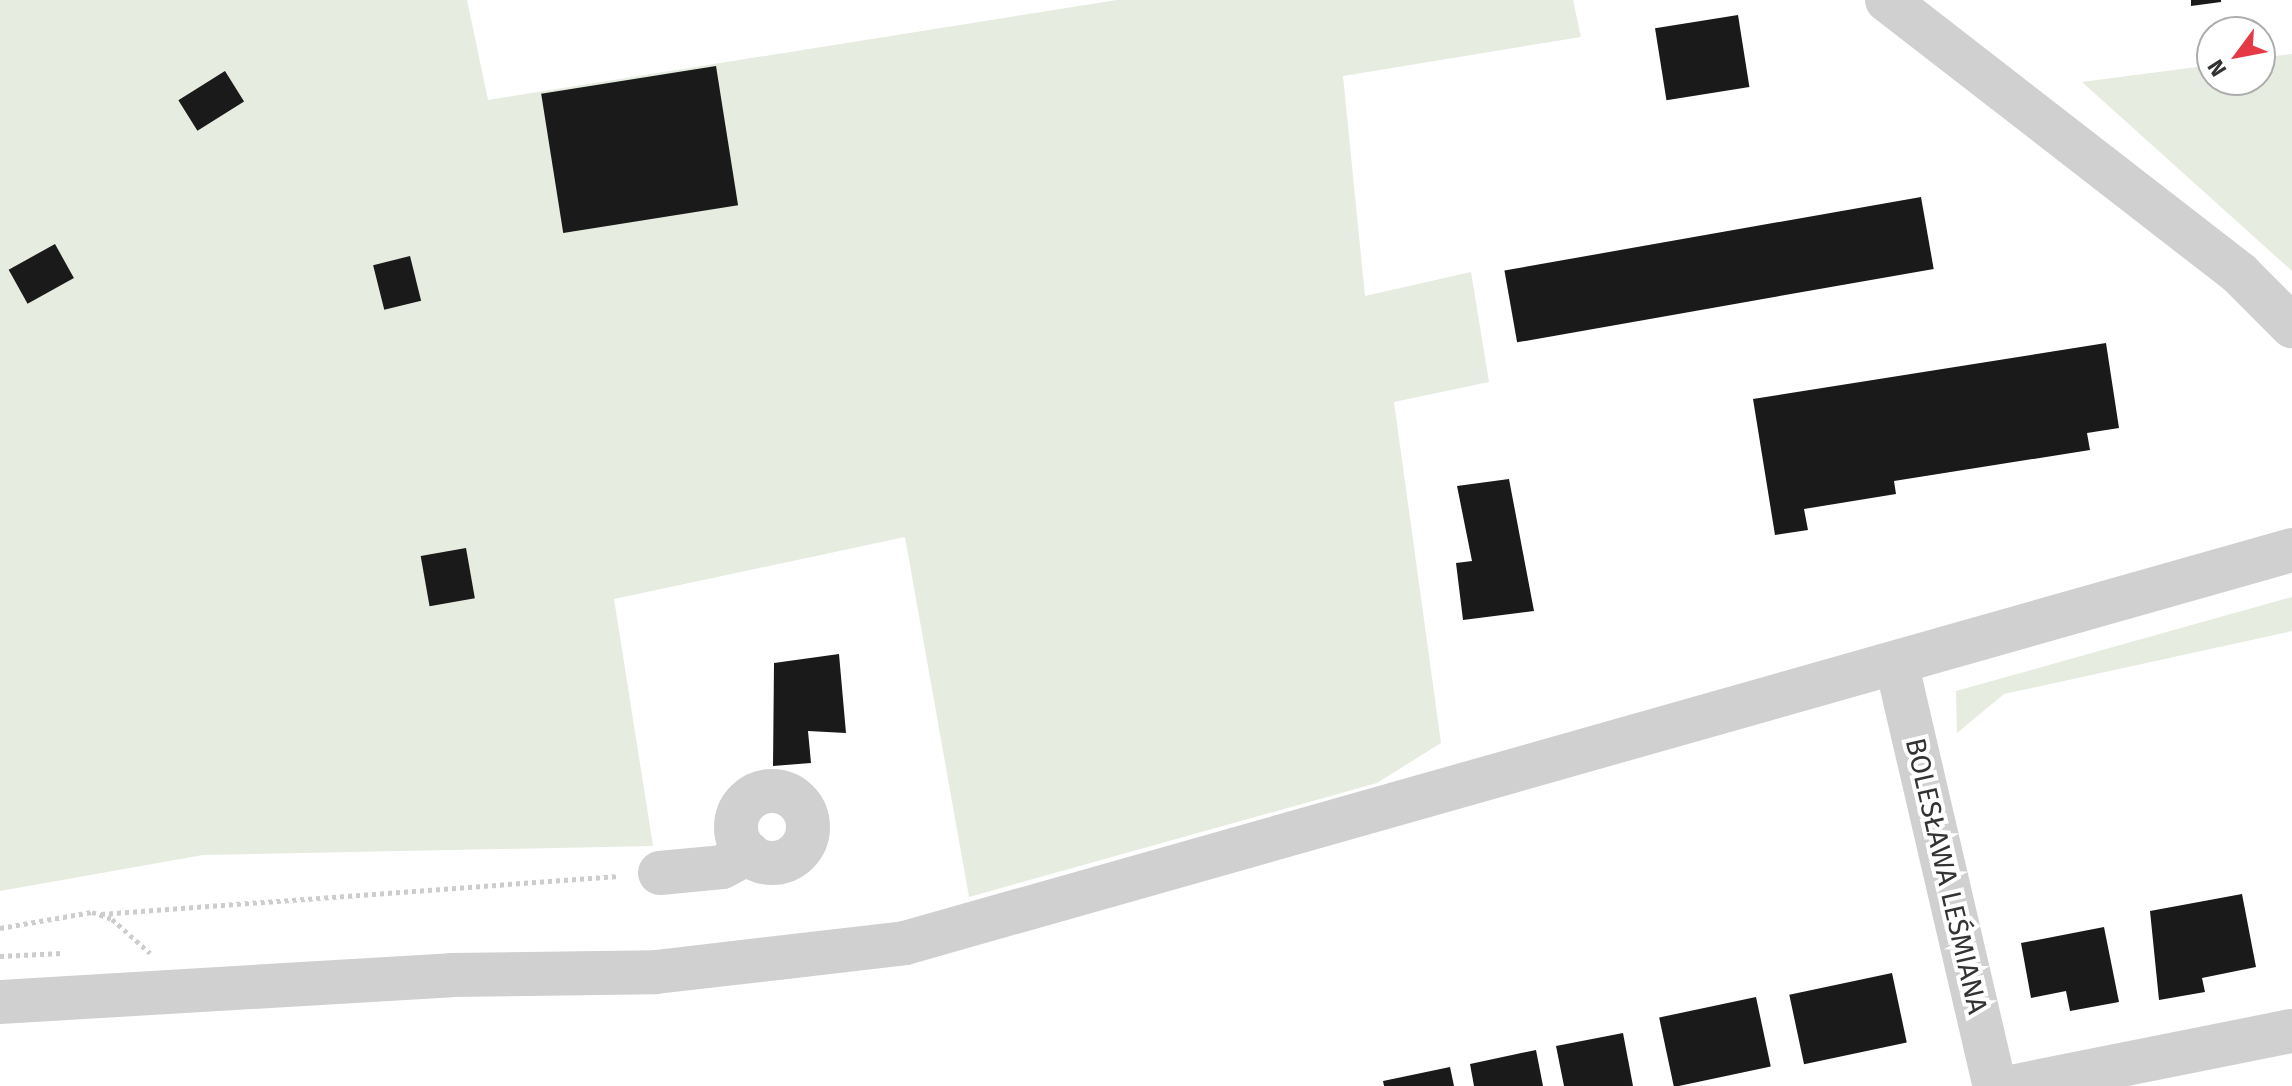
<!DOCTYPE html>
<html>
<head>
<meta charset="utf-8">
<style>
  body { margin:0 }
  #map { position:relative; width:2292px; height:1086px; overflow:hidden; background:#fff; font-family:"Fira Sans",sans-serif }
  div>[style] { position:absolute }
  [style*='--x'] { left:calc(var(--x)*1px); top:calc(var(--y)*1px); width:calc(var(--w)*1px); rotate:calc(var(--a)*1deg) }
  .green>* { inset:0; background:#e6ecdf }
  .building>* { inset:0; background:#1a1a1a; transform-origin:0 0 }
  .path>* { height:5px; margin-top:-2.5px; transform-origin:0; background:repeating-linear-gradient(90deg,#cdcdcd 0 4px,transparent 0 8px) }
  .minor>* { height:44px; margin:-22px; padding:0 22px; transform-origin:22px; border-radius:22px; background:#d0d0d0 }
  .minor>.ring { margin:-22px; padding:0; box-sizing:content-box; background:none; border:44px solid #d0d0d0; border-radius:50% }
  span { translate:-50% -50%; white-space:nowrap; text-align:center; line-height:1.15; -webkit-text-stroke:8px #fff; paint-order:stroke }
  .street-label { font-size:28px; color:#333 }
  .north { position:absolute; left:2196px; top:16px; width:80px; height:80px; box-sizing:border-box; background:#fff; border:2px solid #adadad; border-radius:50%; rotate:238deg; font-size:22px; font-weight:700; line-height:32px; text-align:center; color:#333 }
  .north::after { content:''; display:block; margin:auto; width:28px; height:36px; background:#e63946; clip-path:polygon(50% 0,100% 100%,50% 72%,0 100%) }
</style>
</head>
<body>
<div id="map">
  <div class="green">
    <div style="clip-path:polygon(0 0,467px 0,488px 100px,1117px 0,1573px 0,1581px 37px,1343px 76px,1365px 296px,1471px 272px,1489px 382px,1394px 402px,1441px 743px,1377px 783px,969px 897px,905px 537px,614px 599px,653px 846px,203px 855px,0 891px)"></div>
    <div style="clip-path:polygon(2292px 54px,2292px 271px,2082px 82px,2212px 65px,2212px 80px,2260px 80px,2260px 58px)"></div>
    <div style="clip-path:polygon(2292px 597px,2292px 631px,2004px 694px,1957px 733px,1956px 691px)"></div>
  </div>
  <div class="building">
    <div style="clip-path:polygon(2191px 0,2221px 0,2221px 2px,2191px 6px)"></div>
    <div style="left:1738px;top:15px;width:73px;height:84px;rotate:81deg"></div>
    <div style="left:716px;top:66px;width:141px;height:177px;rotate:81deg"></div>
    <div style="left:225px;top:71px;width:36px;height:55px;rotate:58deg"></div>
    <div style="left:1921px;top:197px;width:73px;height:423px;rotate:80deg"></div>
    <div style="left:55px;top:244px;width:39px;height:53px;rotate:61deg"></div>
    <div style="left:410px;top:256px;width:46px;height:38px;rotate:76deg"></div>
    <div style="clip-path:polygon(2106px 343px,2119px 428px,2087px 433px,2090px 450px,1894px 481px,1896px 494px,1804px 509px,1808px 530px,1775px 535px,1753px 399px)"></div>
    <div style="clip-path:polygon(1509px 479px,1534px 611px,1463px 620px,1456px 563px,1472px 561px,1457px 486px)"></div>
    <div style="left:466px;top:548px;width:51px;height:46px;rotate:80deg"></div>
    <div style="clip-path:polygon(839px 654px,846px 733px,808px 731px,811px 763px,773px 766px,774px 663px)"></div>
    <div style="clip-path:polygon(2242px 894px,2256px 967px,2202px 978px,2205px 992px,2159px 1000px,2150px 911px)"></div>
    <div style="clip-path:polygon(2104px 927px,2119px 1002px,2070px 1011px,2066px 991px,2031px 998px,2021px 943px)"></div>
    <div style="left:1892px;top:973px;width:71px;height:105px;rotate:78deg"></div>
    <div style="left:1756px;top:997px;width:71px;height:99px;rotate:78deg"></div>
    <div style="clip-path:polygon(1623px 1033px,1633px 1086px,1564px 1086px,1556px 1046px)"></div>
    <div style="clip-path:polygon(1536px 1050px,1543px 1086px,1474px 1086px,1470px 1064px)"></div>
    <div style="clip-path:polygon(1450px 1067px,1454px 1086px,1384px 1086px,1383px 1081px)"></div>
  </div>
  <div class="path">
    <div style="--x:101;--y:914;--w:519;--a:-4.2"></div>
    <div style="--x:0;--y:928;--w:93;--a:-9.9"></div>
    <div style="--x:92;--y:912;--w:21;--a:19"></div>
    <div style="--x:112;--y:919;--w:51;--a:41.8"></div>
    <div style="--x:0;--y:956;--w:62;--a:-2.8"></div>
  </div>
  <div class="minor">
    <div style="--x:1887;--y:0;--w:447;--a:37.8"></div>
    <div style="--x:2240;--y:274;--w:74;--a:45"></div>
    <div style="--x:1897;--y:666;--w:431;--a:76.9"></div>
    <div class="ring" style="left:736px;top:791px;width:28px;height:28px"></div>
    <div style="--x:660;--y:873;--w:62;--a:-5.5"></div>
    <div style="--x:722;--y:867;--w:30;--a:-28"></div>
    <div style="--x:0;--y:1002;--w:452;--a:-3.4"></div>
    <div style="--x:451;--y:975;--w:205;--a:-0.8"></div>
    <div style="--x:656;--y:972;--w:251;--a:-6.6"></div>
    <div style="--x:905;--y:943;--w:1442;--a:-15.82"></div>
    <div style="--x:2016;--y:1086;--w:281;--a:-11.3"></div>
  </div>
  <div class="street-label">
    <span style="left:1946px;top:876px;rotate:77deg">BOLESŁAWA LEŚMIANA</span>
  </div>
  <div class="north">N</div>
</div>
</body>
</html>
